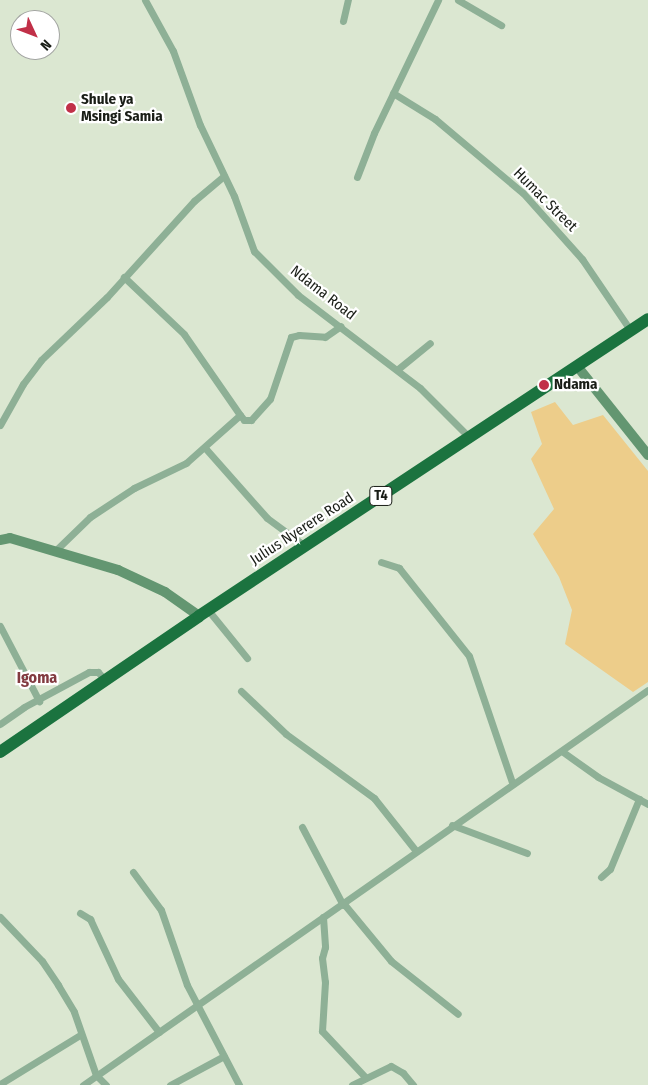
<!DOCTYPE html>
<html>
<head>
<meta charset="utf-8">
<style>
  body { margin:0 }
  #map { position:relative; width:648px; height:1085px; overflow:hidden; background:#dbe7d1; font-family:"Fira Sans Condensed",sans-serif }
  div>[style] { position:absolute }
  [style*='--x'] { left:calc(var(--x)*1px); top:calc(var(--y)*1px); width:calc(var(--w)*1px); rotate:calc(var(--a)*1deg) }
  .green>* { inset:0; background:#edcd8a }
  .street>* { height:7px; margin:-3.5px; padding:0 3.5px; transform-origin:3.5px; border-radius:3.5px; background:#8eb096 }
  .secondary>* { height:10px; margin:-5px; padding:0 5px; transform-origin:5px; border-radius:5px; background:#639671 }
  .highway>* { height:12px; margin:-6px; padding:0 6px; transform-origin:6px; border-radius:6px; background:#1b733f }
  .dots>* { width:14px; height:14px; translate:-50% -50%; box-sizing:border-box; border:2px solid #fff; border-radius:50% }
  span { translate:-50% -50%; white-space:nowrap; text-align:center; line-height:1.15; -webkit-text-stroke:4.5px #fff; paint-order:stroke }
  .shield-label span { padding:1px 4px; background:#fff; border:1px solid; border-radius:4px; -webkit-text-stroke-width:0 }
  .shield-label { font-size:14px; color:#191d16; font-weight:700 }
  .poi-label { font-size:15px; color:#191d16; font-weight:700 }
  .left { translate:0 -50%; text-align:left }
  .street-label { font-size:15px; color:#191d16 }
  .neighbourhood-label { font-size:16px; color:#823a40; font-weight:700 }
  .north { position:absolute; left:10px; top:10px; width:50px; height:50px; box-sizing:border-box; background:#fff; border:1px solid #a3a5a2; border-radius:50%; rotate:133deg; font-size:14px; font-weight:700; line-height:20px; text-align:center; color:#191d16 }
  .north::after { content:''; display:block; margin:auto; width:18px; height:22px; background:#c13048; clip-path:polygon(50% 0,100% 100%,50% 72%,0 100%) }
</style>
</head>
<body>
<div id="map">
  <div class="green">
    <div style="clip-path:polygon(555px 402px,573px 425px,603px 415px,648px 471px,648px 682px,633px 692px,565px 644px,572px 610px,559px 577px,533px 534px,554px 509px,531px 459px,542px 444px,531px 412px)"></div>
  </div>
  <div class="street">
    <div style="--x:145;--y:0;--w:58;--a:61.2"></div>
    <div style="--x:173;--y:51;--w:79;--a:70"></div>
    <div style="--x:200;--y:125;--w:79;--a:64.4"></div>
    <div style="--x:234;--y:196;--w:59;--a:70"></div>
    <div style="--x:254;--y:251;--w:62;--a:45"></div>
    <div style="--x:298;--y:295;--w:153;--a:37.3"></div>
    <div style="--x:420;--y:388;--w:71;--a:45"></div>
    <div style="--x:458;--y:0;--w:50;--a:30.2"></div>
    <div style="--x:343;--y:21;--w:22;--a:-77"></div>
    <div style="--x:393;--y:93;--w:49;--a:31.8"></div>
    <div style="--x:435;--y:119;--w:115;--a:40.1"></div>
    <div style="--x:523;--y:193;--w:89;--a:48.2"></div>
    <div style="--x:582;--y:259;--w:87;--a:55.8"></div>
    <div style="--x:357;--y:177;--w:47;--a:-68.9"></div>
    <div style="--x:374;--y:133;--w:148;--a:-64.3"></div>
    <div style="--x:398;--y:369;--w:41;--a:-39.1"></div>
    <div style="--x:240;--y:415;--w:6;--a:51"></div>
    <div style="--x:244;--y:420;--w:7;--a:0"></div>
    <div style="--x:251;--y:420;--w:28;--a:-48"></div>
    <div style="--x:270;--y:399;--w:65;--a:-71.3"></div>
    <div style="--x:291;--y:337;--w:8;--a:-14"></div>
    <div style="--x:299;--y:335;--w:26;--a:4"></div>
    <div style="--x:325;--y:337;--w:19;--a:-35"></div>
    <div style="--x:0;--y:425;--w:47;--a:-60.7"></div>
    <div style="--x:23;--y:384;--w:30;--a:-53"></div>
    <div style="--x:41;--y:360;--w:91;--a:-43.7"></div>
    <div style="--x:107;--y:297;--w:130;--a:-47.8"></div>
    <div style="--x:194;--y:201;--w:39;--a:-40"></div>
    <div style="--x:206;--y:449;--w:92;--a:48.5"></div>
    <div style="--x:267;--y:518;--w:47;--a:36.4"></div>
    <div style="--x:56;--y:550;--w:47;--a:-44.1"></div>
    <div style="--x:90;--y:517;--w:53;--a:-33.4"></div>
    <div style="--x:134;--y:488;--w:58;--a:-25.7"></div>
    <div style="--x:186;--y:463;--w:72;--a:-41.6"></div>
    <div style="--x:240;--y:415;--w:98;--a:-124.7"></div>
    <div style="--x:184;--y:334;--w:83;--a:-136.5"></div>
    <div style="--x:381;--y:562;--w:19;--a:18"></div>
    <div style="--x:399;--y:568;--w:112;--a:51.5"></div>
    <div style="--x:469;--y:656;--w:133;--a:71.2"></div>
    <div style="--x:208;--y:610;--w:62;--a:50.9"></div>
    <div style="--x:0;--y:626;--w:85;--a:62.5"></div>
    <div style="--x:241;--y:691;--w:62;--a:43.7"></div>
    <div style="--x:286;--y:734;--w:109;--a:36"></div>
    <div style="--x:374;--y:798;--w:68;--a:51.6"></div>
    <div style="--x:0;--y:724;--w:29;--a:-35"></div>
    <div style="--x:24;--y:707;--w:74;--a:-28.3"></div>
    <div style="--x:89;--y:672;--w:9;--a:0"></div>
    <div style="--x:98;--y:672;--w:11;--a:49"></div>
    <div style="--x:563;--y:752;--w:43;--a:35.5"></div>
    <div style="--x:598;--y:777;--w:57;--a:28.4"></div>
    <div style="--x:452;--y:825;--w:80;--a:20.5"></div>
    <div style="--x:302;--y:827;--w:88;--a:62.3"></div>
    <div style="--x:133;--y:872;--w:47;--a:53.6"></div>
    <div style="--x:161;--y:910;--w:79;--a:70.9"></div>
    <div style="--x:187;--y:985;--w:113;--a:62.5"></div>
    <div style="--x:601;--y:877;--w:12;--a:-42"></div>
    <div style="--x:610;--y:869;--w:76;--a:-67.5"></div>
    <div style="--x:344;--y:904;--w:74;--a:50.5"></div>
    <div style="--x:391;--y:961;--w:85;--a:38.3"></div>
    <div style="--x:80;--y:913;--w:12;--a:31"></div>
    <div style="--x:90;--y:919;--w:66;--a:65"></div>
    <div style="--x:118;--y:979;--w:67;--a:52.3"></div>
    <div style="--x:0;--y:917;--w:61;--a:46.3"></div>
    <div style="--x:42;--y:961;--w:29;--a:56"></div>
    <div style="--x:58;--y:985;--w:31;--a:59"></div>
    <div style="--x:74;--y:1012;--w:67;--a:70.8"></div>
    <div style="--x:96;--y:1075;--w:14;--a:45"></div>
    <div style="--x:323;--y:917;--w:30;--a:86"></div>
    <div style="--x:325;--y:947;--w:11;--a:105"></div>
    <div style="--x:322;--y:958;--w:24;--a:83"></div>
    <div style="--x:325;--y:982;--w:49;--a:93.5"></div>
    <div style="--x:322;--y:1031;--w:64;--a:46.9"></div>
    <div style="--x:0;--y:1084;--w:94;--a:-31.5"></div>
    <div style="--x:83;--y:1085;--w:689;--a:-34.96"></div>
    <div style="--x:170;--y:1085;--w:61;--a:-28.2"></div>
    <div style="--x:352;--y:1085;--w:43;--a:-26"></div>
    <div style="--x:391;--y:1066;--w:14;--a:30"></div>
    <div style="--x:403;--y:1073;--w:16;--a:50"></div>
  </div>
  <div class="secondary">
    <div style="--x:577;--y:366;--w:114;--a:51.4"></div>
    <div style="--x:0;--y:540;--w:10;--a:-11"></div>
    <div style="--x:10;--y:538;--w:113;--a:16.5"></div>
    <div style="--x:118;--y:570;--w:52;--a:25.1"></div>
    <div style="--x:165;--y:592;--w:42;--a:35.2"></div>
  </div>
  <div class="highway">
    <div style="--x:0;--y:752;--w:241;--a:-34.3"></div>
    <div style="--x:199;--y:616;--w:538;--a:-33.48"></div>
  </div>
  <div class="dots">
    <div style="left:71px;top:108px;background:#c13048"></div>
    <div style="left:544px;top:385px;background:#c13048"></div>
  </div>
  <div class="shield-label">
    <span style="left:381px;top:496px">T4</span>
  </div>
  <div class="poi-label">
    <span class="left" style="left:81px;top:108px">Shule ya<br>Msingi Samia</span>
    <span class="left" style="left:554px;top:385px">Ndama</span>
  </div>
  <div class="street-label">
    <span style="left:545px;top:200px;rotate:45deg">Humac Street</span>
    <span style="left:323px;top:293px;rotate:38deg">Ndama Road</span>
    <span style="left:302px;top:529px;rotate:-33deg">Julius Nyerere Road</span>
  </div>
  <div class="neighbourhood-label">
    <span style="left:37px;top:678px">Igoma</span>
  </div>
  <div class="north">N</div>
</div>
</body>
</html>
